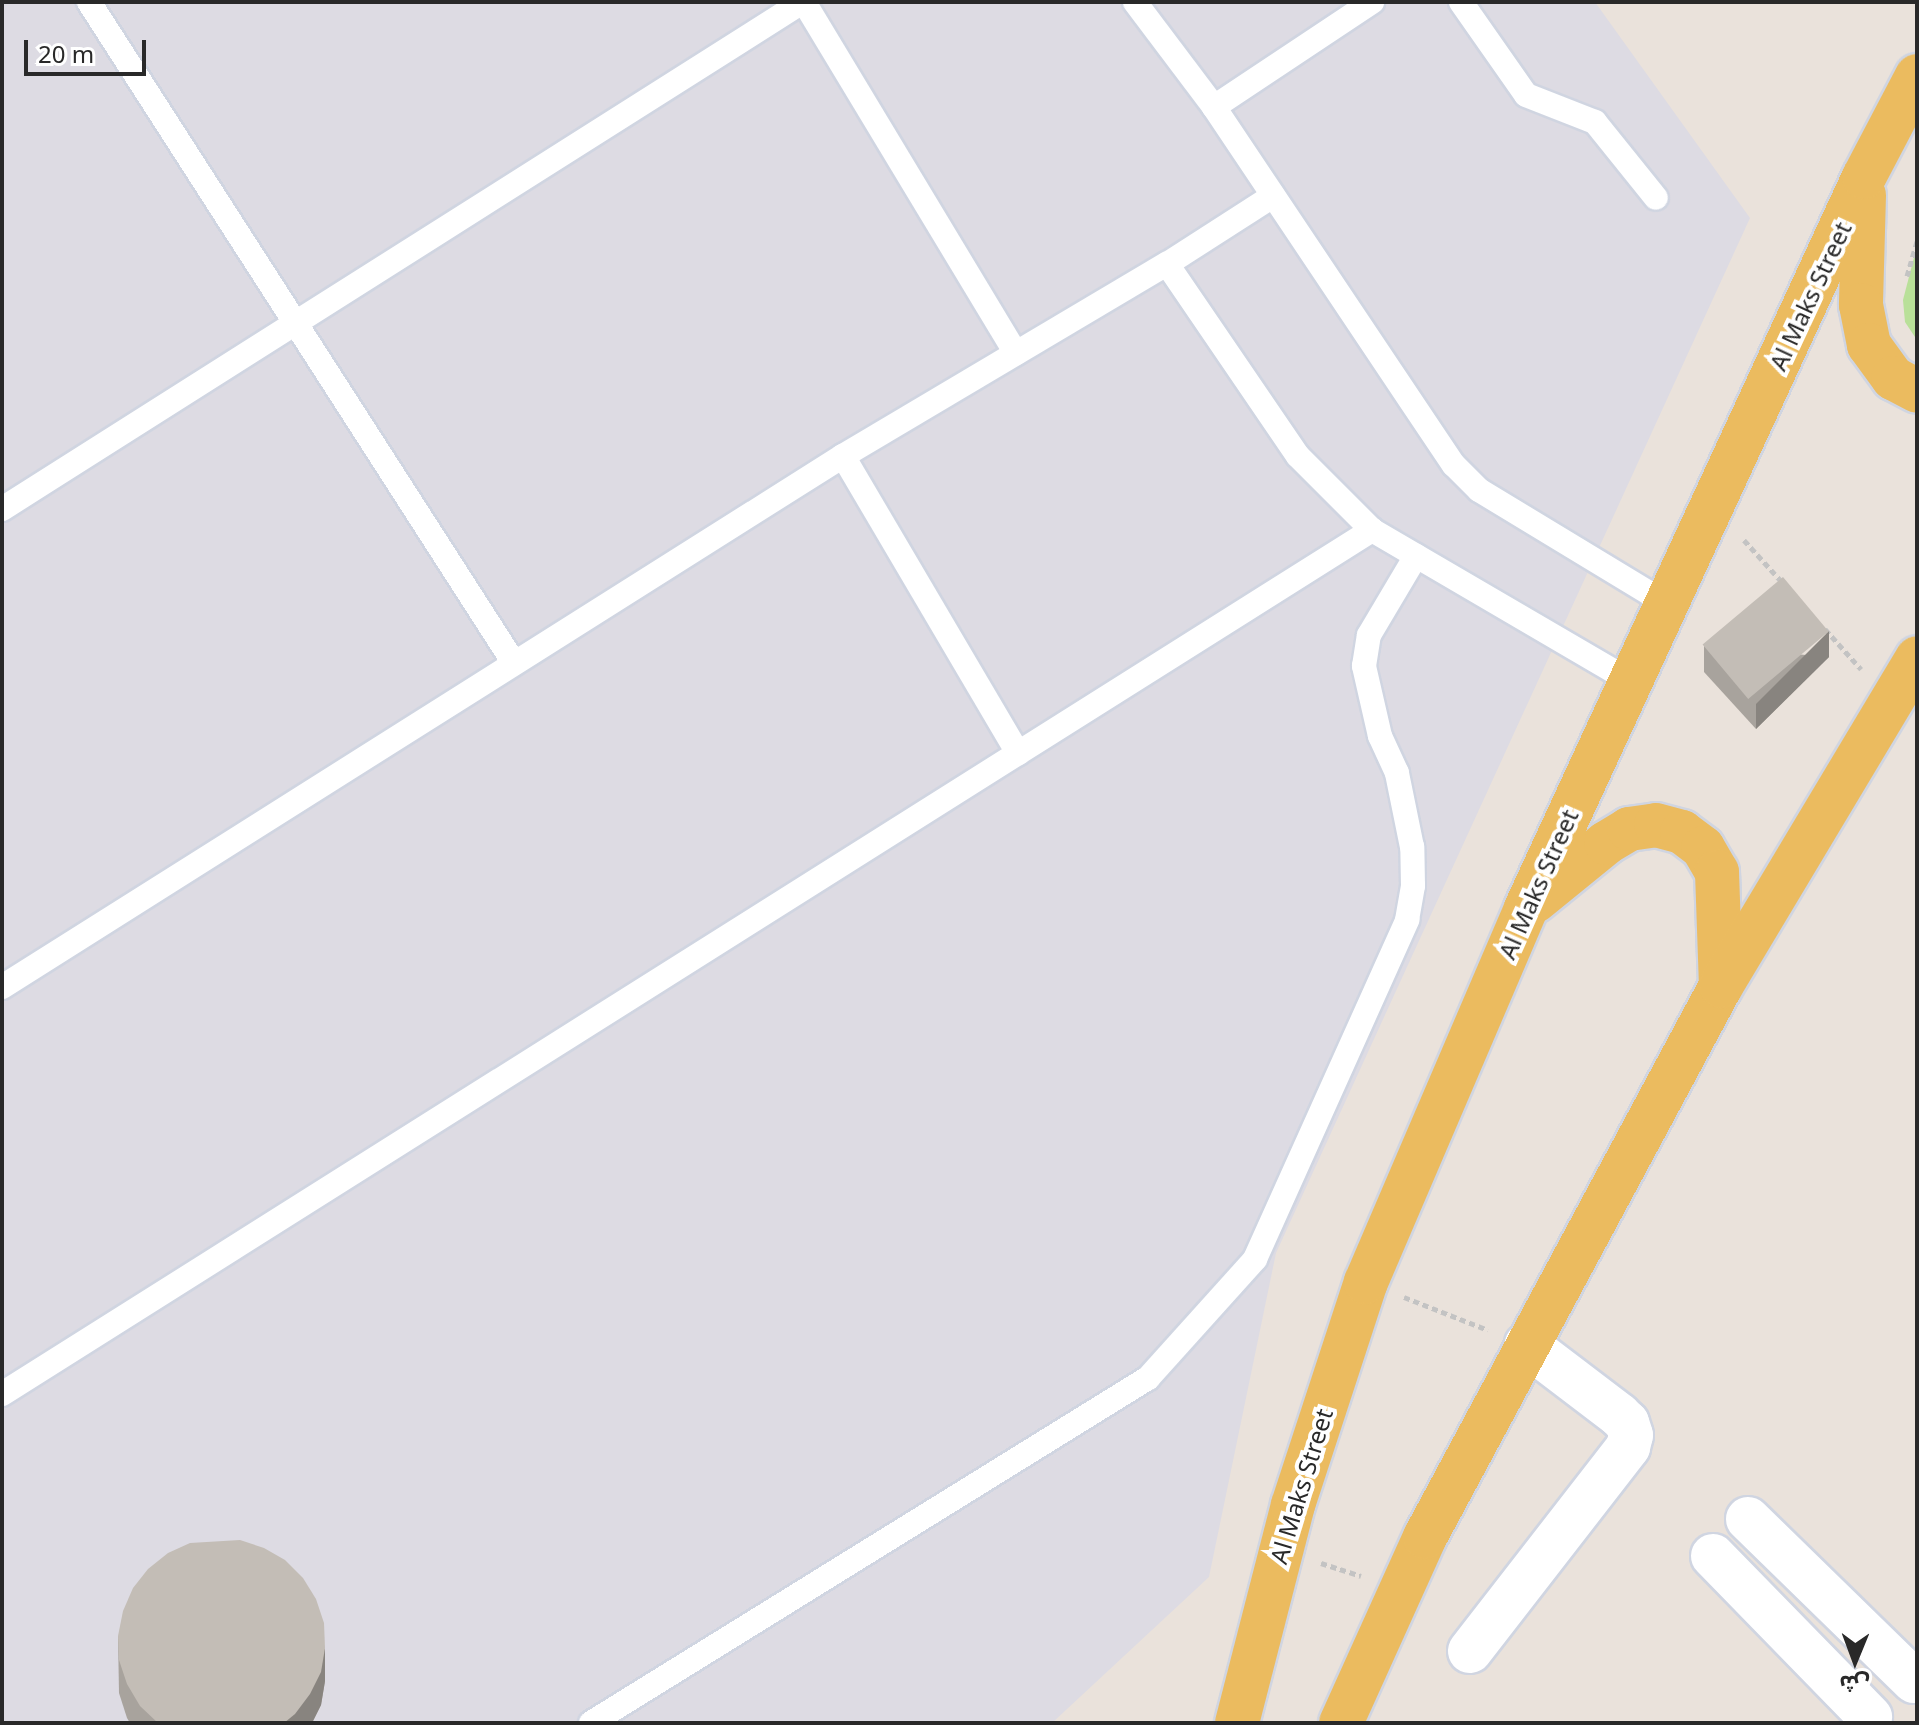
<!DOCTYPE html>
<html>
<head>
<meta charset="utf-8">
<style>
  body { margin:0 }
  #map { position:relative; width:1919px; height:1725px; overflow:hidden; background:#eae2db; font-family:"Noto Sans","Noto Sans Arabic",sans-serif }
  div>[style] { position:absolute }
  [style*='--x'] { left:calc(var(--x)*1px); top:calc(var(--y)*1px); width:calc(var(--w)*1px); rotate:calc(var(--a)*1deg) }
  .industrial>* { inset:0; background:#dddbe3 }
  .green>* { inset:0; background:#b9e099 }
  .path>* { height:5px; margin-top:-2.5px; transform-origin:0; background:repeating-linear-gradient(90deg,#c3c3c3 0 6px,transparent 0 10px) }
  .roads { filter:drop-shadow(2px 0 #d0d5e1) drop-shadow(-2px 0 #d0d5e1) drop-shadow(0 2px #d0d5e1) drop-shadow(0 -2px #d0d5e1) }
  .service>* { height:24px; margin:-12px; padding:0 12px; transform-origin:12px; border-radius:12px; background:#fff }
  .minor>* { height:44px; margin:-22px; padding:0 22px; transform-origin:22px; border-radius:22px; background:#fff }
  .primary>* { height:44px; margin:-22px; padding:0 22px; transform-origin:22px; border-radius:22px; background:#ebbb5f }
  .wall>* { inset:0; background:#a8a39d }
  .shaded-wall>* { inset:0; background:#88847f }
  .building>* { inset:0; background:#c3bdb6; transform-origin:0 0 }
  span { translate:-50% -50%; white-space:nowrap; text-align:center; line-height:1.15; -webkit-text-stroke:8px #fff; paint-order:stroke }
  .street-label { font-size:24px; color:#292929 }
  .frame { position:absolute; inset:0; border:4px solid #292929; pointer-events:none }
  .north { position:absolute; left:1815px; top:1621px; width:80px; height:80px; -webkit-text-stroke:6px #fff; paint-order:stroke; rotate:181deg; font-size:22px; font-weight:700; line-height:32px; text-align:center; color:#292929 }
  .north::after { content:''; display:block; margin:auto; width:28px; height:36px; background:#292929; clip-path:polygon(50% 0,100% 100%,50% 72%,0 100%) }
  .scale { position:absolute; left:24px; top:40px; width:122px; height:36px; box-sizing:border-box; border:4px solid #292929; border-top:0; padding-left:10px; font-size:24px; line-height:28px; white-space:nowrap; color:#292929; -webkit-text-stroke:6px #fff; paint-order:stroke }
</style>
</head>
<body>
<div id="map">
  <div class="industrial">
    <div style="clip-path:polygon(2px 2px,1595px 2px,1750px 218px,1276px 1253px,1209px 1577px,1052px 1723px,2px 1723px)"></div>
  </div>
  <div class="green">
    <div style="clip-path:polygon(1917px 246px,1917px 340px,1905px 322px,1903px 300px)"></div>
  </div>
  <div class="path">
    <div style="--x:1907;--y:276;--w:36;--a:-74"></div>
    <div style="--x:1744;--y:540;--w:58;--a:47.8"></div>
    <div style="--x:1825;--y:629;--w:54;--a:48"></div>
    <div style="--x:1404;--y:1297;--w:90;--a:21.4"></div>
    <div style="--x:1321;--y:1563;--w:42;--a:18"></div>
  </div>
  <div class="roads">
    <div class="service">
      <div style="--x:89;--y:2;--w:786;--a:57.26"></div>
      <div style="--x:804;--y:2;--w:410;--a:58.9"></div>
      <div style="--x:1135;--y:2;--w:131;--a:53"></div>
      <div style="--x:1214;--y:107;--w:431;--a:56.2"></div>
      <div style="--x:1454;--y:465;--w:35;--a:45"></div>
      <div style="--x:1479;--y:490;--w:220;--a:31.2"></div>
      <div style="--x:1461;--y:2;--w:113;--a:55"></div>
      <div style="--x:1526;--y:95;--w:74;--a:21.4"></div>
      <div style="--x:1595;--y:122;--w:97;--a:51.2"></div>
      <div style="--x:1214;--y:107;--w:190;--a:-33.6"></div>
      <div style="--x:1167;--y:264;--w:232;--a:55.7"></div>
      <div style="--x:1298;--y:456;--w:105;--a:45"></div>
      <div style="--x:1372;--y:530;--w:299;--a:30.3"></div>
      <div style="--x:843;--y:456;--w:345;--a:59.5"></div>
      <div style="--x:2;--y:509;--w:947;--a:-32.36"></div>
      <div style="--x:2;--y:987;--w:995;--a:-32.27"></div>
      <div style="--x:843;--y:456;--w:377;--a:-30.7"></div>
      <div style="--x:1167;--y:264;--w:126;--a:-32.7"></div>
      <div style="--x:2;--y:1394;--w:1620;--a:-32.24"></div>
      <div style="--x:591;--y:1723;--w:655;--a:-31.77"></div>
      <div style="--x:1148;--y:1378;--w:160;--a:-48"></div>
      <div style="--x:1255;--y:1259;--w:372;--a:-65.8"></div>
      <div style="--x:1407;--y:920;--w:35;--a:-80"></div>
      <div style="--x:1413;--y:886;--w:39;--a:-91"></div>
      <div style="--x:1412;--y:847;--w:76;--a:-101.5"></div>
      <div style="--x:1397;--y:773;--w:41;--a:-114.7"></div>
      <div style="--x:1380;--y:736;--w:72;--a:-102.9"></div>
      <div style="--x:1364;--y:666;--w:31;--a:-81"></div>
      <div style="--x:1369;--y:635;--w:92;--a:-59.3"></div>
    </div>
    <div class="minor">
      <div style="--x:1748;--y:1519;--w:232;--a:44.3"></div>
      <div style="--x:1713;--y:1556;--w:225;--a:45.7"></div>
      <div style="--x:1470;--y:1651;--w:258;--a:-52.2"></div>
      <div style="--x:1628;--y:1447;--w:12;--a:-76"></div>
      <div style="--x:1631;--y:1435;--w:13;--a:-108"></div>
      <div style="--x:1627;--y:1423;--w:11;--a:-135"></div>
      <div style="--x:1619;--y:1415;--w:116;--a:-142.7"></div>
    </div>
    <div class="primary">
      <div style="--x:1864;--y:195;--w:110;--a:91.6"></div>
      <div style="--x:1861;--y:305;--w:41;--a:78.7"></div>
      <div style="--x:1869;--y:345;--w:41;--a:54"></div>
      <div style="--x:1893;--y:378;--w:27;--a:28"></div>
      <div style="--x:1535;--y:901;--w:92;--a:-39.2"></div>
      <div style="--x:1606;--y:843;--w:27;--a:-31"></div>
      <div style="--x:1629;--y:829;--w:27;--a:-8"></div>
      <div style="--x:1656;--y:825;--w:27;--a:15"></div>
      <div style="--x:1682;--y:832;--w:26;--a:37"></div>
      <div style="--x:1703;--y:848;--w:28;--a:60"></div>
      <div style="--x:1717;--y:872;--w:114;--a:88"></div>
      <div style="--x:1237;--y:1723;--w:225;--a:-75.6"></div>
      <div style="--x:1293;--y:1505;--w:235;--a:-71.9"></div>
      <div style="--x:1366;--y:1282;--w:407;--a:-66.8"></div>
      <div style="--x:1526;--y:908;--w:805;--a:-65.19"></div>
      <div style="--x:1864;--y:177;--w:114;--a:-62.3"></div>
      <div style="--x:1341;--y:1723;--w:204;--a:-65.7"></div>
      <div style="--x:1425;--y:1537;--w:625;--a:-61.76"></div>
      <div style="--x:1721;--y:986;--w:382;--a:-59.1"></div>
    </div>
  </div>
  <div class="wall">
    <div style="clip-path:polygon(1704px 646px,1829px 657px,1756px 729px,1704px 672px)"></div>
    <div style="clip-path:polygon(118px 1636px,325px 1681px,321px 1705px,312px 1723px,130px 1723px,127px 1718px,119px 1693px)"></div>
  </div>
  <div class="shaded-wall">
    <div style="clip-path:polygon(1829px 631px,1829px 657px,1756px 729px,1756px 704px)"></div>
    <div style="clip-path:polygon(325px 1648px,325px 1681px,321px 1705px,312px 1723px,284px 1723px)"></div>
  </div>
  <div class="building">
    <div style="left:1783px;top:577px;width:71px;height:105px;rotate:50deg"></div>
    <div style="clip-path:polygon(240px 1540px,264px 1548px,285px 1560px,303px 1578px,316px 1599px,324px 1623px,325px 1648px,321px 1672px,310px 1694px,295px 1714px,284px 1723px,158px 1723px,140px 1706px,127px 1684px,119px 1660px,118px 1636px,123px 1611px,133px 1588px,148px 1569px,168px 1553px,190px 1543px)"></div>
  </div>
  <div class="street-label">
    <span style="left:1810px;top:296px;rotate:-65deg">Al Maks Street</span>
    <span style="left:1538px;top:884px;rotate:-66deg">Al Maks Street</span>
    <span style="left:1301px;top:1486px;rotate:-73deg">Al Maks Street</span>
  </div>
  <div class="frame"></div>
  <div class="north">ش</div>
  <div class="scale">20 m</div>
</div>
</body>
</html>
